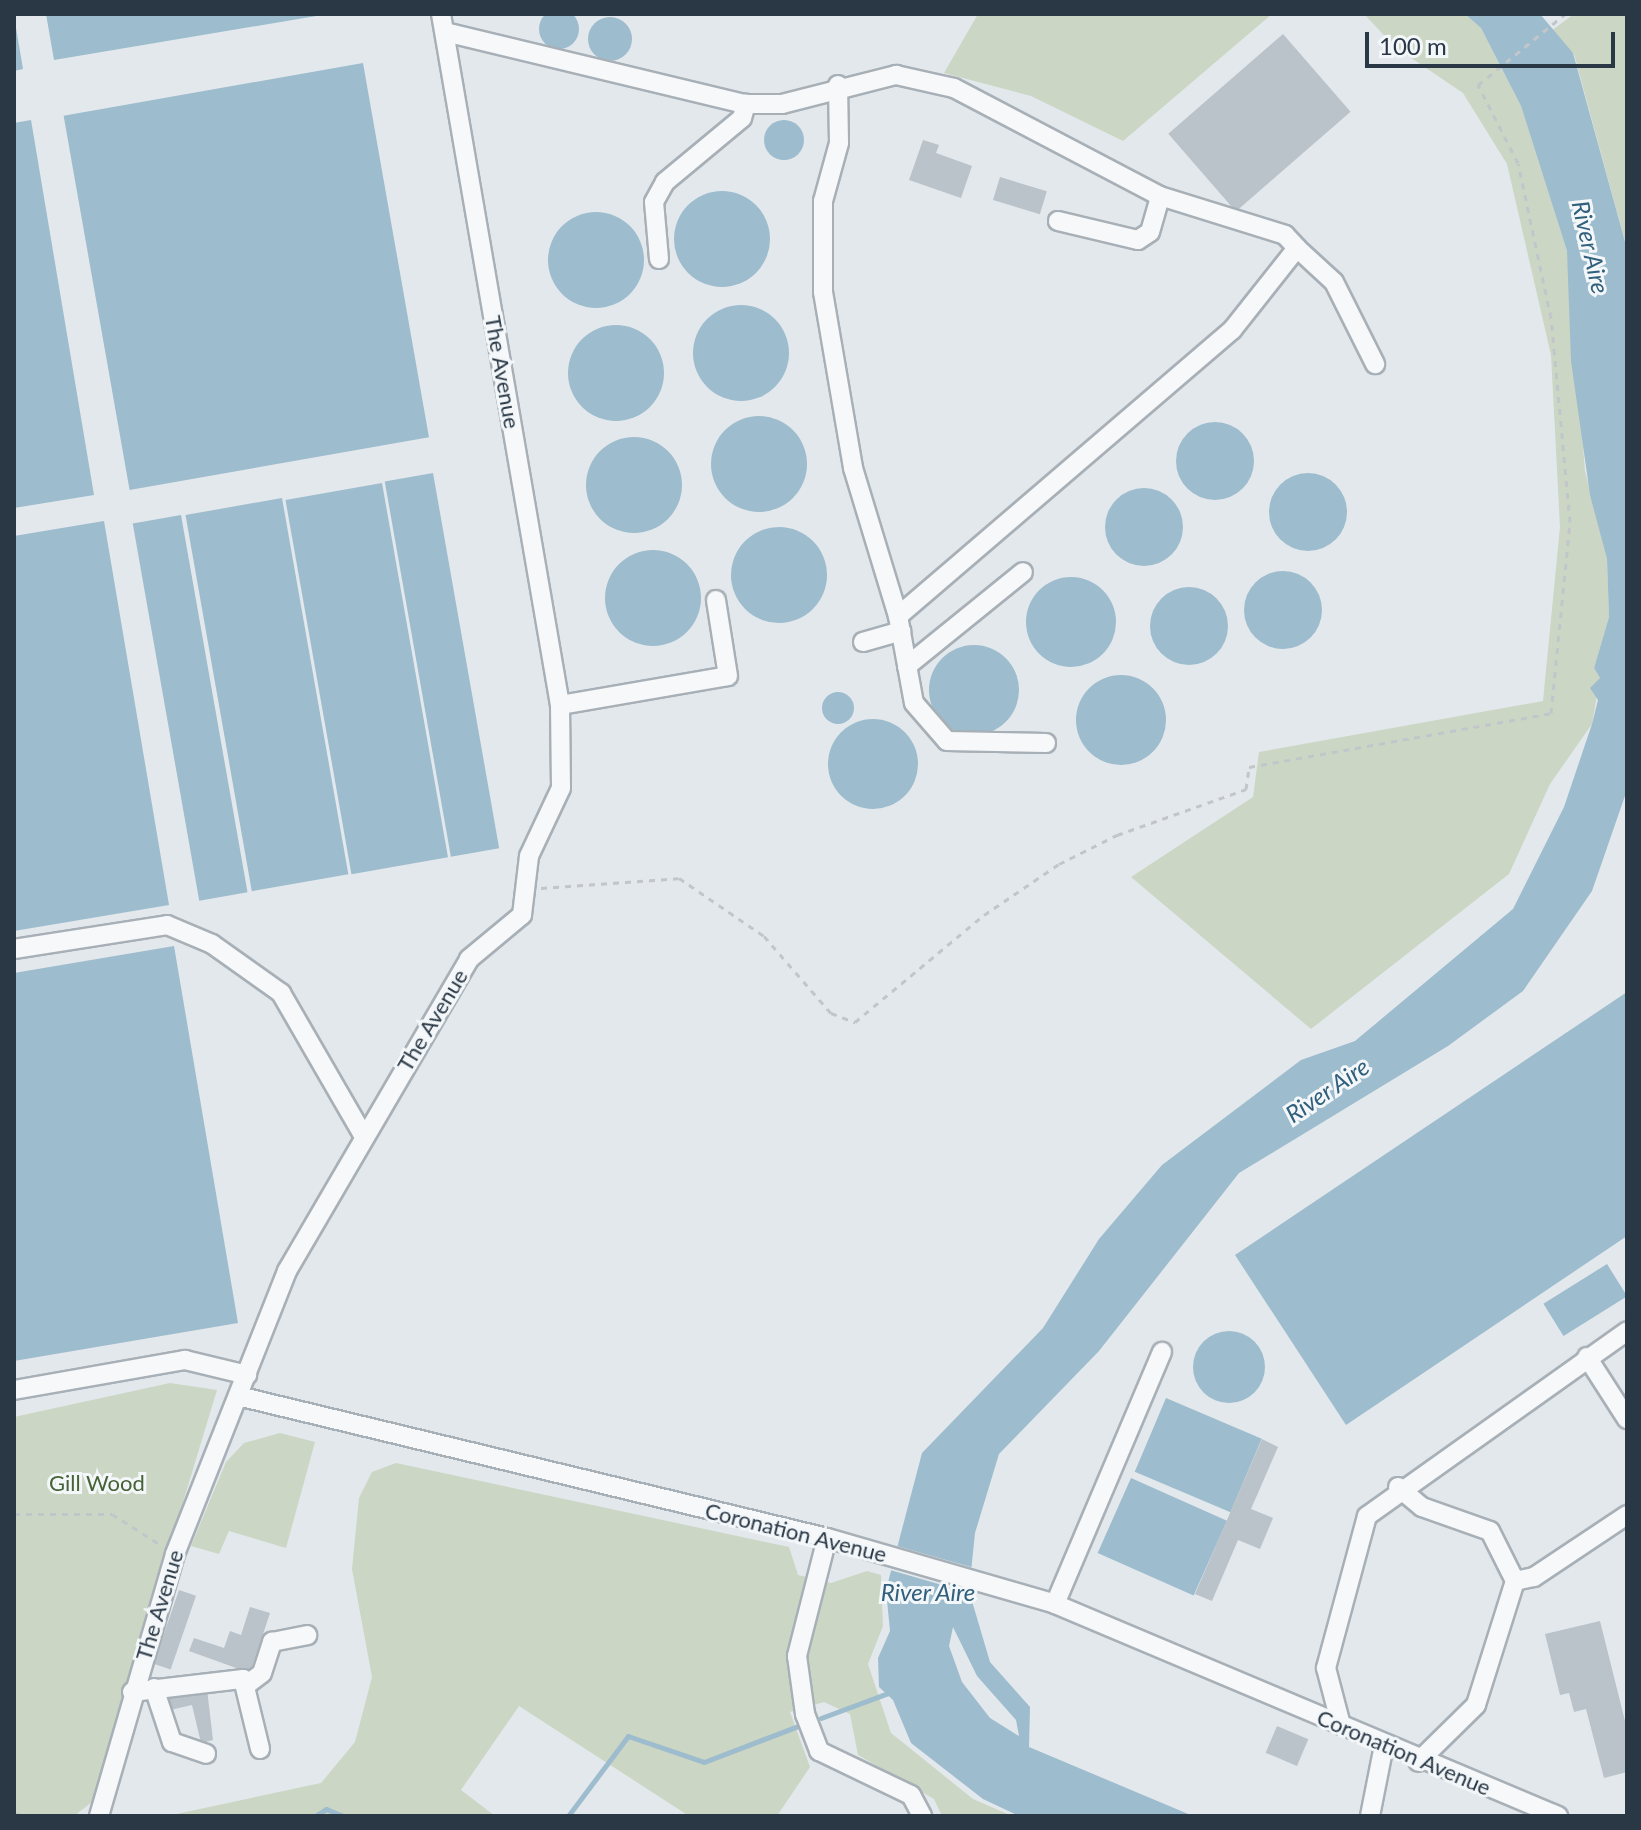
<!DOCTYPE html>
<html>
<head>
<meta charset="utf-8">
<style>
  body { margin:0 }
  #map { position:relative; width:1641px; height:1830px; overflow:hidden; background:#e3e8ec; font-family:Lato,sans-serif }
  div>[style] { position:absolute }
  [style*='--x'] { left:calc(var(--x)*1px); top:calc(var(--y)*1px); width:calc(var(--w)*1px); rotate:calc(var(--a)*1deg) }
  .green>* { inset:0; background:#ccd6c4 }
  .water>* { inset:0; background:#9dbccd; transform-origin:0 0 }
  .round { border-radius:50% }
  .pier>* { inset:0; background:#e3e8ec; transform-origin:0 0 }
  .stream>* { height:5px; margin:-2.5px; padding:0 2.5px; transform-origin:2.5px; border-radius:2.5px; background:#9dbccd }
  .building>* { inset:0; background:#bac2ca; transform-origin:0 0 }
  .path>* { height:3px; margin-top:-1.5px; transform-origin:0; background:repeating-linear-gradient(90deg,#c2c6cb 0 6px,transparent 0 12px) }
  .roads { filter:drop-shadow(2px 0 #a8b0b7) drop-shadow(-2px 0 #a8b0b7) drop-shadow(0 2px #a8b0b7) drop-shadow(0 -2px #a8b0b7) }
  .minor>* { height:18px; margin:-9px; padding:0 9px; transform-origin:9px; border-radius:9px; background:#f7f8fa }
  span { translate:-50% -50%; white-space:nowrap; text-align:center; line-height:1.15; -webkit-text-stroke:6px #f3f7f9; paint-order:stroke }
  .street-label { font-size:22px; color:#2a3846 }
  .park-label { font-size:22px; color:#466236 }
  .water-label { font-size:24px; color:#315f7c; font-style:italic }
  .frame { position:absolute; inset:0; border:16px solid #2a3846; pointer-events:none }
  .scale { position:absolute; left:1365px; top:32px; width:250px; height:36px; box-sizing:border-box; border:4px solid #2a3846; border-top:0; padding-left:10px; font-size:24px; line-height:28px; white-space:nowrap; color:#2a3846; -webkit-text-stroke:6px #f3f7f9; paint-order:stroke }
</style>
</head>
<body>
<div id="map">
  <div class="green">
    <div style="clip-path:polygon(978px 14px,1272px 14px,1123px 141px,1031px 96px,944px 73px)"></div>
    <div style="clip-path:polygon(1364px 14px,1465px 14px,1481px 28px,1521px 106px,1567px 251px,1585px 471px,1607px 559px,1609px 617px,1594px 668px,1600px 678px,1592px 724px,1550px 784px,1509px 874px,1311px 1029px,1131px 877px,1253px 797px,1259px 752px,1543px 701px,1560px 527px,1551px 355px,1507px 164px,1463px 93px,1395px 47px)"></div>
    <div style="clip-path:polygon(1574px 14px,1627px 14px,1627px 249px,1574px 54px,1551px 31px)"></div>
    <div style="clip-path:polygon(170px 1383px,217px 1390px,92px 1802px,74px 1816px,14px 1816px,14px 1417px)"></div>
    <div style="clip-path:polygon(280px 1433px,315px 1442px,286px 1548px,229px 1531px,219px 1554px,191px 1546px,226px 1462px,244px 1443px)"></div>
    <div style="clip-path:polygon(396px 1463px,789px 1547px,798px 1575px,831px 1583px,867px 1571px,881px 1575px,883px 1626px,868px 1664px,891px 1733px,973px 1799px,1012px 1816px,942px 1816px,934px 1799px,858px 1755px,850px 1714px,824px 1702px,790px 1712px,810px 1767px,777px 1816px,689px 1816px,519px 1706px,461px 1790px,495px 1816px,167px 1816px,321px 1783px,355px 1742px,372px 1677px,352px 1569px,359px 1498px,372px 1472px)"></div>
  </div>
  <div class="water">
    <div class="round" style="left:539px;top:9px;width:40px;height:40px"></div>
    <div style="clip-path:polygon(46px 14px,328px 14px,54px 60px)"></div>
    <div style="clip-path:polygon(evenodd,1465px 14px,1540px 14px,1573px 53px,1627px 249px,1627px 790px,1592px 891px,1523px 991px,1448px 1046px,1239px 1173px,1099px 1351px,999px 1454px,975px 1533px,969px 1591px,990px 1662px,1030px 1707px,1029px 1747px,1193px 1816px,1019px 1816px,983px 1799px,911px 1743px,893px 1700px,879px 1687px,878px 1658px,890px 1631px,886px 1590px,922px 1453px,1043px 1328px,1099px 1239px,1162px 1165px,1301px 1060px,1355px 1041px,1513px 909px,1564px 807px,1592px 724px,1598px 700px,1590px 688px,1600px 678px,1594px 668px,1609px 617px,1607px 559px,1590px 495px,1571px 361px,1567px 251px,1521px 106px,1481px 28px,1465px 14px,953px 1627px,977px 1676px,1016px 1720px,1019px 1736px,990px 1718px,962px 1682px,949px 1646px,953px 1627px)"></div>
    <div style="clip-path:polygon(14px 16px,23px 69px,14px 71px)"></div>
    <div class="round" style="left:588px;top:17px;width:44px;height:44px"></div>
    <div style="left:363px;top:63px;width:380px;height:304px;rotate:80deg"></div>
    <div class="round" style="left:764px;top:120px;width:40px;height:40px"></div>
    <div style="clip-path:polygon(31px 120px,94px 495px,14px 508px,14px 123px)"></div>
    <div class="round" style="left:674px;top:191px;width:96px;height:96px"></div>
    <div class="round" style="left:548px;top:212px;width:96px;height:96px"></div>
    <div class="round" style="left:693px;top:305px;width:96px;height:96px"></div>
    <div class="round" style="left:568px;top:325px;width:96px;height:96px"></div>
    <div class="round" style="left:711px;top:416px;width:96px;height:96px"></div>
    <div class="round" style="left:1176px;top:422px;width:78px;height:78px"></div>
    <div class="round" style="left:586px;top:437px;width:96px;height:96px"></div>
    <div class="round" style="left:1269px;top:473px;width:78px;height:78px"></div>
    <div style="left:433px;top:473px;width:381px;height:49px;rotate:80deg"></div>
    <div style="left:382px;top:483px;width:380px;height:98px;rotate:80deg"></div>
    <div class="round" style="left:1105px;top:488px;width:78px;height:78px"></div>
    <div style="left:282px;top:498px;width:382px;height:98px;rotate:80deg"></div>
    <div style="left:181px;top:515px;width:383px;height:49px;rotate:80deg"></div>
    <div style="clip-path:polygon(104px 521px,169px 905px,14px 931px,14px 536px)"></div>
    <div class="round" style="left:731px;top:527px;width:96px;height:96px"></div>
    <div class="round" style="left:605px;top:550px;width:96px;height:96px"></div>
    <div class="round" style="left:1244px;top:571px;width:78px;height:78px"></div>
    <div class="round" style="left:1026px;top:577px;width:90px;height:90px"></div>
    <div class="round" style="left:1150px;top:587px;width:78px;height:78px"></div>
    <div class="round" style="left:929px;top:645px;width:90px;height:90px"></div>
    <div class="round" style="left:1076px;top:675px;width:90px;height:90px"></div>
    <div class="round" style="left:822px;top:692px;width:32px;height:32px"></div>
    <div class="round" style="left:828px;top:719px;width:90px;height:90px"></div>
    <div style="clip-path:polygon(174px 946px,238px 1323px,14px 1361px,14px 973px)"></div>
    <div style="clip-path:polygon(1627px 992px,1627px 1236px,1346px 1425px,1235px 1255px)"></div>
    <div style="left:1607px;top:1264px;width:38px;height:75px;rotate:58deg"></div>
    <div class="round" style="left:1193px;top:1331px;width:72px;height:72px"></div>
    <div style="left:1166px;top:1398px;width:104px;height:80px;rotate:23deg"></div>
    <div style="left:1131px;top:1478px;width:105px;height:82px;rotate:24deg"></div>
  </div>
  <div class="pier">
    <div style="left:897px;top:1546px;width:82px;height:25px;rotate:16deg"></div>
  </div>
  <div class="stream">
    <div style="--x:821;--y:1718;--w:75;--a:-20.4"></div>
    <div style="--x:315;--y:1816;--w:13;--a:-32"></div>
    <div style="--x:326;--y:1809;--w:18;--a:22"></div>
    <div style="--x:400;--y:1816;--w:48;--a:0"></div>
    <div style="--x:568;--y:1816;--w:100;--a:-53.1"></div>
    <div style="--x:628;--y:1736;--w:80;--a:18.9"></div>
    <div style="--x:704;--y:1762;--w:104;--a:-20.9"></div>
  </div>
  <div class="building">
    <div style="left:1283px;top:34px;width:103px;height:152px;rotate:49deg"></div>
    <div style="clip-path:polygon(923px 140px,939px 145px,936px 153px,972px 166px,961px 198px,909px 180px)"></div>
    <div style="left:1000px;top:177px;width:49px;height:24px;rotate:17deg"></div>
    <div style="clip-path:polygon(1262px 1439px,1278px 1447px,1251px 1509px,1273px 1518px,1260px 1549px,1238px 1540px,1212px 1601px,1195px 1594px)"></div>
    <div style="left:179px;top:1590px;width:18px;height:78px;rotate:19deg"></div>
    <div style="clip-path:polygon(250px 1607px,270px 1613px,250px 1673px,189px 1651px,194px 1638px,224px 1648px,230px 1631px,241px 1635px)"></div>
    <div style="clip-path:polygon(1600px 1621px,1627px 1729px,1627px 1772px,1604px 1778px,1586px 1709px,1574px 1712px,1569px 1693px,1560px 1695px,1545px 1634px)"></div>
    <div style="clip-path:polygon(207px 1689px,213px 1740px,201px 1743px,192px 1705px,170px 1710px,167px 1698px)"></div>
    <div style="left:1277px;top:1726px;width:34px;height:29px;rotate:23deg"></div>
  </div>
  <div class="path">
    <div style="--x:541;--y:888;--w:138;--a:-4.1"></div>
    <div style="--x:679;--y:878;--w:103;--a:34.3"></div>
    <div style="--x:764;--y:936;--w:102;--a:49"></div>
    <div style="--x:831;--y:1013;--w:26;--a:21"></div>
    <div style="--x:855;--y:1022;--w:168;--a:-39.7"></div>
    <div style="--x:984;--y:915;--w:91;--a:-34.2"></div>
    <div style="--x:1059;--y:864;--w:65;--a:-26.6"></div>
    <div style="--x:1117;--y:835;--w:137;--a:-19.6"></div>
    <div style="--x:1246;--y:789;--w:22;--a:-82"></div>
    <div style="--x:1249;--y:767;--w:307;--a:-10.1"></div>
    <div style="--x:1551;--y:713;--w:192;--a:-84.3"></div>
    <div style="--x:1570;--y:522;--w:205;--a:-95.3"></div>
    <div style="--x:1551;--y:318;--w:158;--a:-102"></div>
    <div style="--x:1518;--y:163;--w:88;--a:-117.1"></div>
    <div style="--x:1478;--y:85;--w:112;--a:-39.2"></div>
    <div style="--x:14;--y:1514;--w:98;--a:0"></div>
    <div style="--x:112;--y:1514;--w:58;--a:32.3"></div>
    <div style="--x:14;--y:1813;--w:15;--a:11"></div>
  </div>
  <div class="roads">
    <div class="minor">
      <div style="--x:445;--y:32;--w:309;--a:13.5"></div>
      <div style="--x:746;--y:104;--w:36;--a:0"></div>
      <div style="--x:782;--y:104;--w:118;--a:-14.3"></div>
      <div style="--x:896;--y:75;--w:59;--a:12.6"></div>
      <div style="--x:954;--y:88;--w:233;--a:27.7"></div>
      <div style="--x:1160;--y:196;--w:131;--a:17.3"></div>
      <div style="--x:1285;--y:235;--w:18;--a:47"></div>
      <div style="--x:1297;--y:248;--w:105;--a:128.4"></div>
      <div style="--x:1232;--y:330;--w:440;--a:139.4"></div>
      <div style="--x:838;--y:85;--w:58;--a:89"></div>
      <div style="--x:839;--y:143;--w:60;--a:105.4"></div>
      <div style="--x:823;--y:201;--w:91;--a:90"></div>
      <div style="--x:823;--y:292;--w:179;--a:80.3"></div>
      <div style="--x:853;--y:468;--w:155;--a:73.1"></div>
      <div style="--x:898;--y:616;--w:88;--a:79.6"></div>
      <div style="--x:914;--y:703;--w:50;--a:49"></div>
      <div style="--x:947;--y:741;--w:99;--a:1.2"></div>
      <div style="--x:1058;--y:221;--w:82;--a:13.4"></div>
      <div style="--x:1138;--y:240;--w:14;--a:-34"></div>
      <div style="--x:1150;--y:232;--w:37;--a:-74"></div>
      <div style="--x:1297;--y:248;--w:50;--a:42.6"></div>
      <div style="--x:1334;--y:282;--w:92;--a:63.4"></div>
      <div style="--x:659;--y:259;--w:57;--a:-95"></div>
      <div style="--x:654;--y:202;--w:23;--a:-61"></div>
      <div style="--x:665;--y:182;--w:100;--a:-39.7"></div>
      <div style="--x:742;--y:118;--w:15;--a:-74"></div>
      <div style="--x:863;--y:642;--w:40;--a:-16"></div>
      <div style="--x:907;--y:666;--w:149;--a:-39"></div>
      <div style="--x:560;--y:705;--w:170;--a:-9.8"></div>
      <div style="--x:728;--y:676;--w:77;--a:-99"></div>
      <div style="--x:14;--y:949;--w:155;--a:-8.9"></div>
      <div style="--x:167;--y:925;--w:49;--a:22.9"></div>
      <div style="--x:212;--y:944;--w:85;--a:35.4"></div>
      <div style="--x:281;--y:993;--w:164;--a:60"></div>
      <div style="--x:1587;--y:1357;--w:74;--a:57.2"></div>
      <div style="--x:14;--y:1390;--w:174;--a:-10"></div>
      <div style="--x:185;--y:1360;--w:64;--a:13.6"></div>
      <div style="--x:238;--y:1396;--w:606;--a:13.55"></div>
      <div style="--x:827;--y:1538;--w:237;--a:16.1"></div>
      <div style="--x:1055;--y:1604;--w:546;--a:22.85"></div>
      <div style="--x:1398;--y:1487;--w:31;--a:40"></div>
      <div style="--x:1422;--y:1507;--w:72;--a:19.4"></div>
      <div style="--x:1490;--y:1531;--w:56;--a:63.4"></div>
      <div style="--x:1515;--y:1581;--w:130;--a:107.5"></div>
      <div style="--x:1476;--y:1705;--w:81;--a:135.5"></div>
      <div style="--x:827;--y:1538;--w:122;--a:104.3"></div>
      <div style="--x:797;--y:1656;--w:59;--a:82.1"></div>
      <div style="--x:805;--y:1714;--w:40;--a:69"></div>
      <div style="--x:819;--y:1751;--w:102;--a:25.6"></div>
      <div style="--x:911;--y:1795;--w:24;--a:62"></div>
      <div style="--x:1515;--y:1581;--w:19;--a:-12"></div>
      <div style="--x:1534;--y:1577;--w:112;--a:-33.7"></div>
      <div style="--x:1055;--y:1604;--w:274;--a:-67"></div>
      <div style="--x:245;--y:1686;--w:21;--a:-37"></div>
      <div style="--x:262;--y:1673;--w:33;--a:-72"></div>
      <div style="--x:272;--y:1642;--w:36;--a:-11"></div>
      <div style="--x:154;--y:1688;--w:57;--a:71.6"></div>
      <div style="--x:172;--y:1742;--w:36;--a:19"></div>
      <div style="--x:132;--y:1692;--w:112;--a:-6.7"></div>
      <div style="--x:243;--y:1679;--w:72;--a:76.3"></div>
      <div style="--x:1341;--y:1725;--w:59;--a:-104.7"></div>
      <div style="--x:1326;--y:1668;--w:157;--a:-74.9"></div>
      <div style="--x:1367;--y:1516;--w:319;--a:-35.4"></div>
      <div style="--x:99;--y:1816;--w:273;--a:-73.8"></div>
      <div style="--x:175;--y:1554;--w:304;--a:-68.4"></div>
      <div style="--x:287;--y:1271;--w:361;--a:-59.7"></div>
      <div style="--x:469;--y:959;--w:69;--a:-39.7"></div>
      <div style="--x:522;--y:915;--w:59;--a:-83.2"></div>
      <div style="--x:529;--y:856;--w:75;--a:-64.8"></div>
      <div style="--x:561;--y:788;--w:83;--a:-90.7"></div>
      <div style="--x:560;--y:705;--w:701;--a:-99.77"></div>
      <div style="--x:1370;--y:1816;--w:72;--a:-78.8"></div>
    </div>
  </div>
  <div class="street-label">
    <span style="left:503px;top:372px;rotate:80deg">The Avenue</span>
    <span style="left:432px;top:1020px;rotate:-59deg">The Avenue</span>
    <span style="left:796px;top:1532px;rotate:14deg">Coronation Avenue</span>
    <span style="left:159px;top:1605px;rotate:-73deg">The Avenue</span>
    <span style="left:1404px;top:1752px;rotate:23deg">Coronation Avenue</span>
  </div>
  <div class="park-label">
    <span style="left:97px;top:1483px">Gill Wood</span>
  </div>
  <div class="water-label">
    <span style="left:1591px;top:247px;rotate:77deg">River Aire</span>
    <span style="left:1327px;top:1090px;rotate:-34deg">River Aire</span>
    <span style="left:928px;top:1592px">River Aire</span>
  </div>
  <div class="frame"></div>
  <div class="scale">100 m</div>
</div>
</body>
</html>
